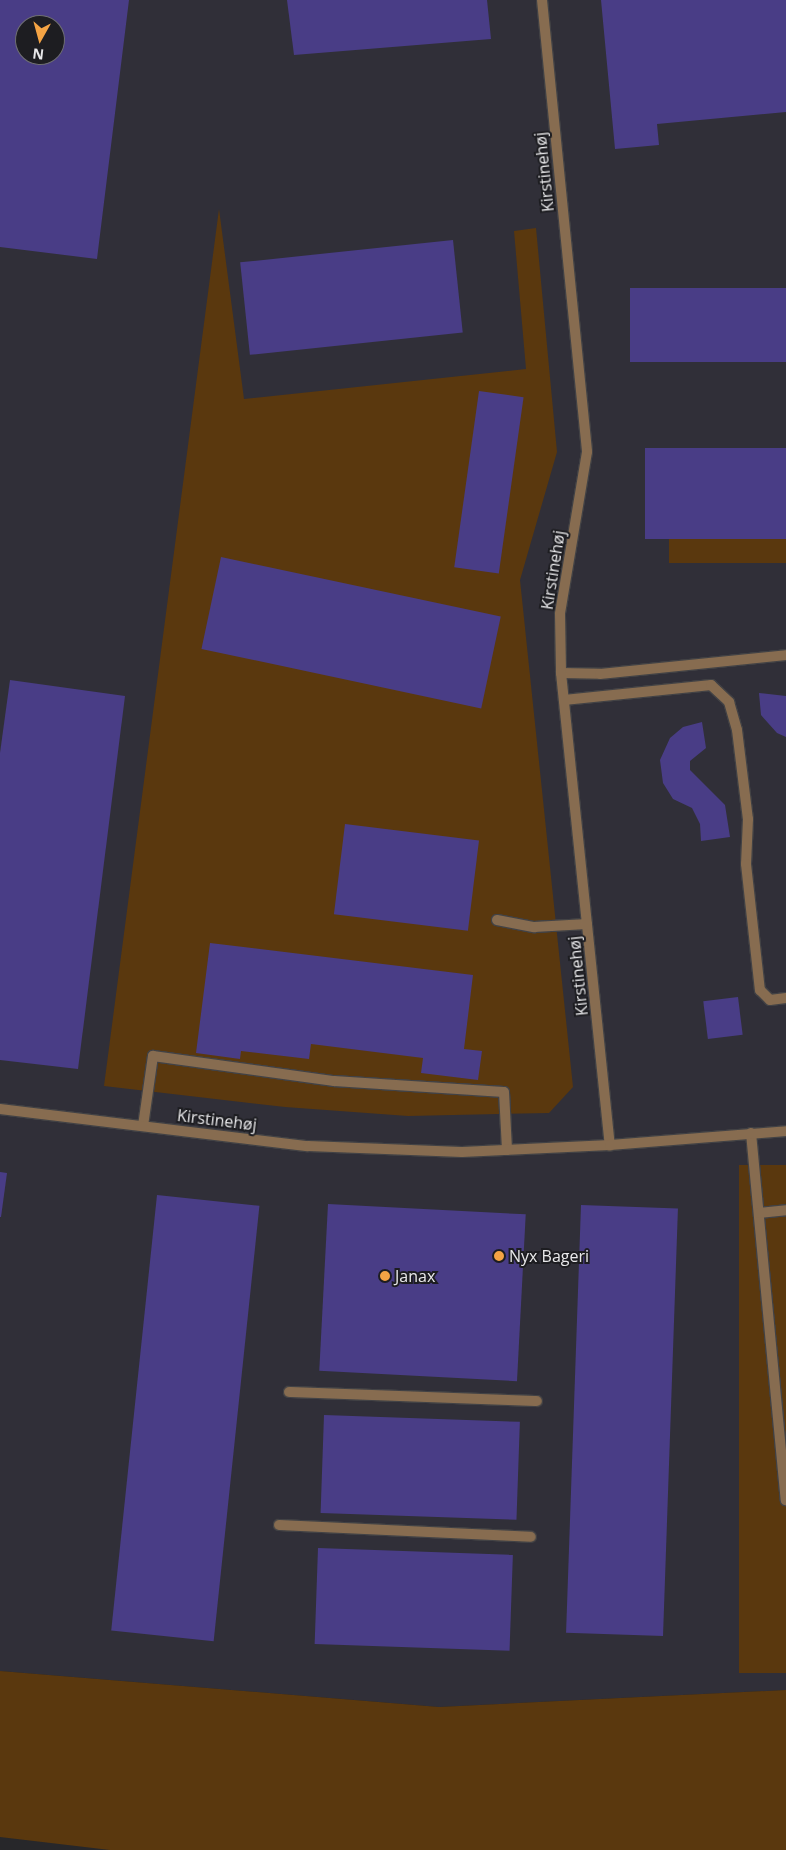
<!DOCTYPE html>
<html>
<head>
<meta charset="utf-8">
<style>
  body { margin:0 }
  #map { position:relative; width:786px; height:1850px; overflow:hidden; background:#27272a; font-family:"Open Sans",sans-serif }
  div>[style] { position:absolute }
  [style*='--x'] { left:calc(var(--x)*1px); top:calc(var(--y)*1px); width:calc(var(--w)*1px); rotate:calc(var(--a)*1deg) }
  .built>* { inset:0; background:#302f38 }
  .green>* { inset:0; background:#5a380e; transform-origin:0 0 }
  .building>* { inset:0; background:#493d86; transform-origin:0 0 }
  .roads { filter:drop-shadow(1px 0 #424245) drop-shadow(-1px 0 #424245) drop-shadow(0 1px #424245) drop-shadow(0 -1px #424245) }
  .service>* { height:10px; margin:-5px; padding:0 5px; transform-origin:5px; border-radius:5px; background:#876c50 }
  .minor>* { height:10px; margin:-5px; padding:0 5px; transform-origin:5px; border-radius:5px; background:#876c50 }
  .dots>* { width:14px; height:14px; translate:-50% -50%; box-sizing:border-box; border:2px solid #1d1d21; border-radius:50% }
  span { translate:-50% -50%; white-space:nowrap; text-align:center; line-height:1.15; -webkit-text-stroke:4px #1d1d21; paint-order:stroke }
  .street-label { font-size:16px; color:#e9e9eb }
  .poi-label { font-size:16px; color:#e9e9eb }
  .left { translate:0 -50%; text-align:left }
  .north { position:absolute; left:15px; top:15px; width:50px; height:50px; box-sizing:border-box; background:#1d1d21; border:1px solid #6f6f72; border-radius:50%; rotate:187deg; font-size:14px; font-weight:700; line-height:20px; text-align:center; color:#e9e9eb }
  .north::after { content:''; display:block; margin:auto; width:18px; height:22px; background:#f4a344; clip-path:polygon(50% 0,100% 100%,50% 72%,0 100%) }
</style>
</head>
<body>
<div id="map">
  <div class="built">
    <div style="clip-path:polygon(evenodd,0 0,786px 0,786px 1690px,439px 1707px,0 1671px,0 0,25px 25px,55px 25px,55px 55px,25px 55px,25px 25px)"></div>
  </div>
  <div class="green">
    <div style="clip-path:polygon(219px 209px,244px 399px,526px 369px,514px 231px,536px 228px,557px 452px,520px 580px,573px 1087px,549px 1113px,408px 1116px,285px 1107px,104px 1086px)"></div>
    <div style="left:786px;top:539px;width:24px;height:117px;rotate:90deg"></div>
    <div style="left:786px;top:1165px;width:508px;height:47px;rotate:90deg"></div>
    <div style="clip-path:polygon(0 1671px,439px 1707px,786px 1690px,786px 1850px,110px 1850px,0 1837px)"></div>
  </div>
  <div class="building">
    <div style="clip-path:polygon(evenodd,0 0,129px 0,97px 259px,0 247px,0 0,25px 25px,55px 25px,55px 55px,25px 55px,25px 25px)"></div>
    <div style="clip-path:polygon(287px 0,487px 0,491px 39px,294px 55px)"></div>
    <div style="clip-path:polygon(601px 0,786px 0,786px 112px,657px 124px,659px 145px,615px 149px)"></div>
    <div style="left:453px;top:240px;width:93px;height:214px;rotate:84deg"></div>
    <div style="left:786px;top:288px;width:74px;height:156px;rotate:90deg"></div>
    <div style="left:479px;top:391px;width:45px;height:178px;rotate:8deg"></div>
    <div style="left:786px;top:448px;width:91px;height:141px;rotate:90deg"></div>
    <div style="left:221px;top:557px;width:286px;height:94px;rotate:12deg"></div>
    <div style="clip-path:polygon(10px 680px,125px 696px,78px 1069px,0 1060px,0 753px)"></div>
    <div style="clip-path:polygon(759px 693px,786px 696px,786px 737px,777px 733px,761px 715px)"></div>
    <div style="clip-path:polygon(702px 722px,706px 748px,690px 761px,690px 770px,725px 805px,730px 837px,701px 841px,700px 824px,692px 808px,673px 799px,663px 783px,660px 760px,670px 738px,683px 727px)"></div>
    <div style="left:345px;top:824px;width:135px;height:91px;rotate:7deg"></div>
    <div style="clip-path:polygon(210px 943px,473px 975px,464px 1049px,482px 1051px,478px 1080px,421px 1073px,423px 1058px,311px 1044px,309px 1059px,241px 1051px,240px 1059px,196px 1053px)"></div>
    <div style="left:738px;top:997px;width:38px;height:35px;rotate:83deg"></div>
    <div style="clip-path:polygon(0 1172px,7px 1173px,1px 1217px,0 1217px)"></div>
    <div style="left:157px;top:1195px;width:103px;height:438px;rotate:6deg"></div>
    <div style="left:328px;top:1204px;width:198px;height:167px;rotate:3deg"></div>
    <div style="left:581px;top:1205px;width:97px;height:428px;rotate:2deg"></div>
    <div style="left:324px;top:1415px;width:196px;height:98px;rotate:2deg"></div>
    <div style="left:318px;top:1548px;width:195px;height:96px;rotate:2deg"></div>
  </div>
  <div class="roads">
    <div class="service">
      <div style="--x:561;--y:673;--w:39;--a:1"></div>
      <div style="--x:600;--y:674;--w:187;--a:-5.8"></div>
      <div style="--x:564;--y:700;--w:148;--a:-5.8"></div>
      <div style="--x:711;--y:685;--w:25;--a:43"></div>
      <div style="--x:729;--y:702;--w:29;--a:74"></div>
      <div style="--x:737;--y:730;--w:90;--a:83"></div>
      <div style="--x:748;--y:819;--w:45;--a:92.5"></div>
      <div style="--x:746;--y:864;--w:127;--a:83.7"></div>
      <div style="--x:760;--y:990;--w:14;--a:45"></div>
      <div style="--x:770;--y:1000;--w:16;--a:-7"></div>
      <div style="--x:497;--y:920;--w:38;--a:11"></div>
      <div style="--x:534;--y:927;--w:53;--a:-3.2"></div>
      <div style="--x:143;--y:1126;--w:71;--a:-81.9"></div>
      <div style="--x:153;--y:1056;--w:183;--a:7.9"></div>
      <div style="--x:334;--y:1081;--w:170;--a:3.7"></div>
      <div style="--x:504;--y:1092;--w:58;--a:87"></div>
      <div style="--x:751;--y:1133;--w:369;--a:84.6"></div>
      <div style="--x:759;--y:1213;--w:27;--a:-6"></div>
      <div style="--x:289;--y:1392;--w:248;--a:2.1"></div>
      <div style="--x:279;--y:1525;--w:252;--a:2.7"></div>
    </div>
    <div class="minor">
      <div style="--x:542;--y:0;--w:454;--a:84.3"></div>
      <div style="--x:587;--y:452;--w:164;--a:99.5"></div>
      <div style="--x:560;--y:614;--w:59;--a:89"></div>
      <div style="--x:561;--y:673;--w:475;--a:84.1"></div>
      <div style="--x:0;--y:1109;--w:310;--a:6.9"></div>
      <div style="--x:308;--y:1146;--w:154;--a:2.2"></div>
      <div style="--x:462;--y:1152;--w:148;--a:-2.7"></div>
      <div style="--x:610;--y:1145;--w:177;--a:-4.5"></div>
    </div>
  </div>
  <div class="dots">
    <div style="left:499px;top:1256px;background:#f4a344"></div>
    <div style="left:385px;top:1276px;background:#f4a344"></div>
  </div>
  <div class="street-label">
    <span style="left:544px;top:172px;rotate:-96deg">Kirstinehøj</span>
    <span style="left:553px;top:570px;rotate:-81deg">Kirstinehøj</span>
    <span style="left:578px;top:976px;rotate:-96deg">Kirstinehøj</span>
    <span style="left:217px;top:1120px;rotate:7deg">Kirstinehøj</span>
  </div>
  <div class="poi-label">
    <span class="left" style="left:509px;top:1256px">Nyx Bageri</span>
    <span class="left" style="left:395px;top:1276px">Janax</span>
  </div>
  <div class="north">N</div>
</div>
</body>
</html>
